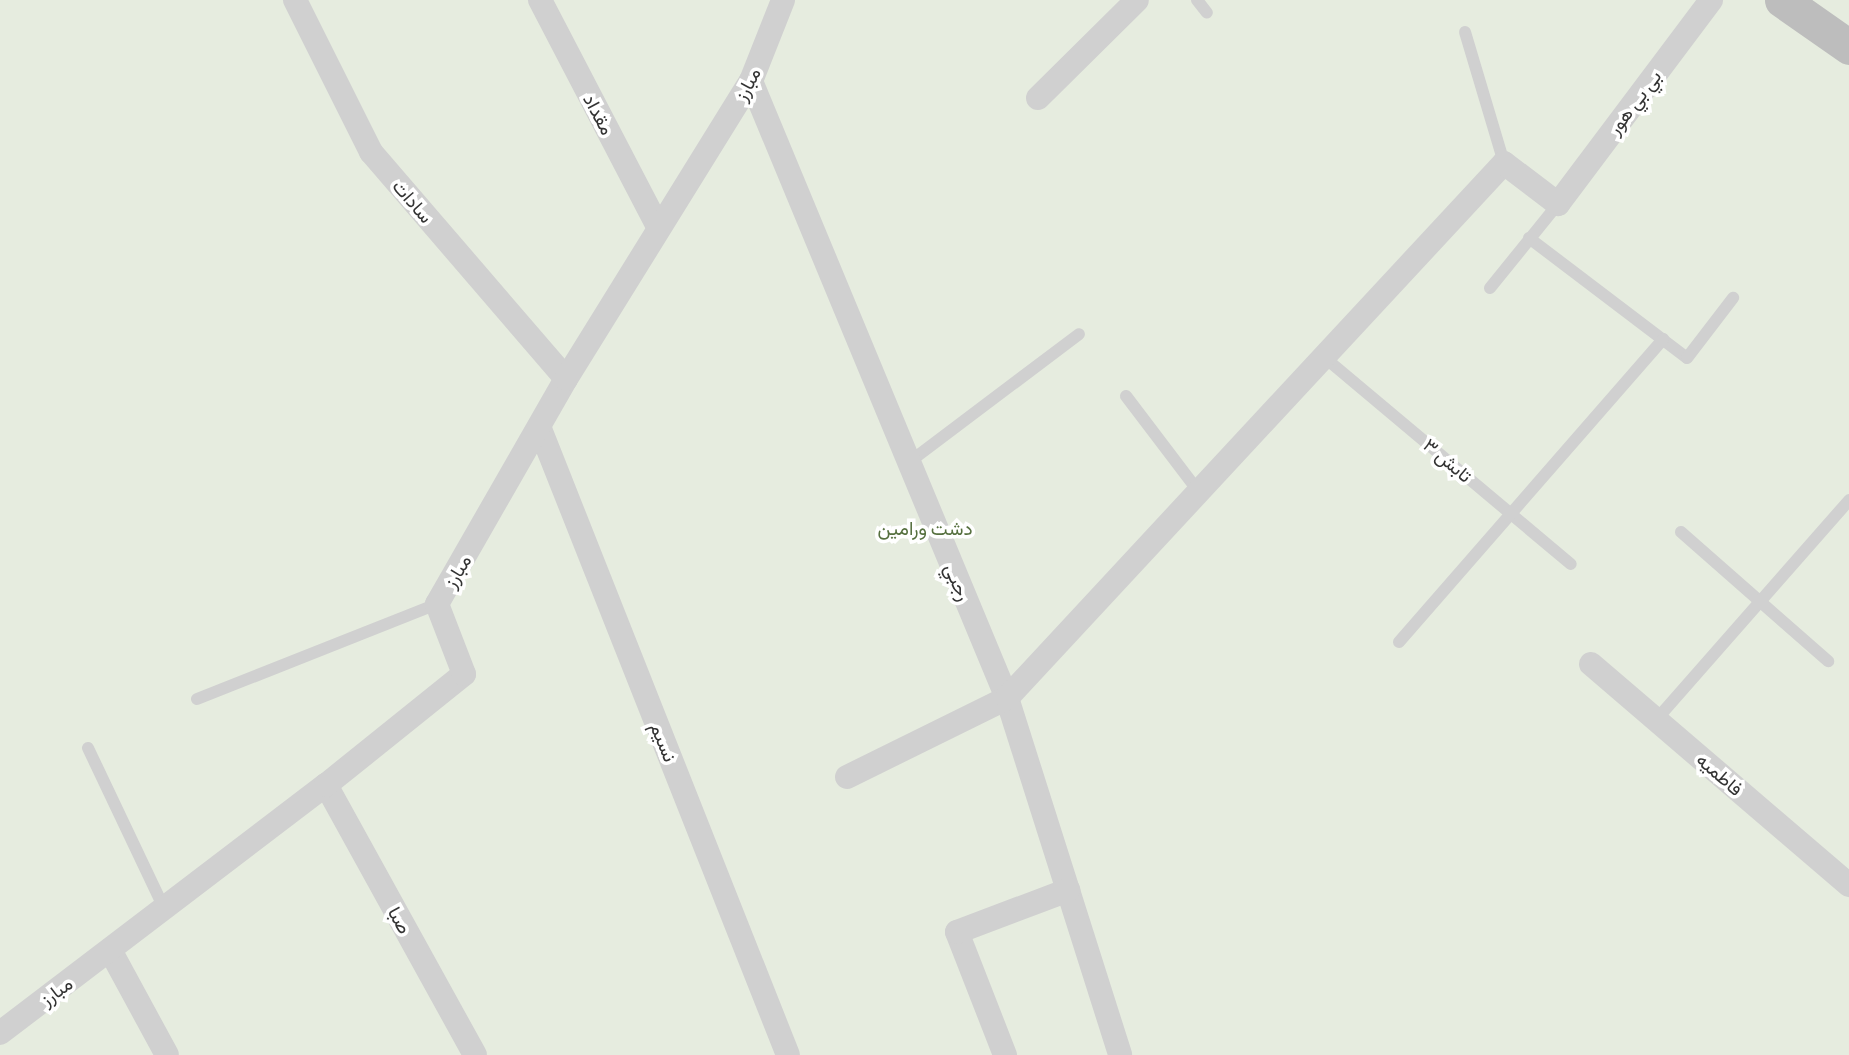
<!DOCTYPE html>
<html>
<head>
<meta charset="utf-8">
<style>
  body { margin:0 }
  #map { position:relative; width:1849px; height:1055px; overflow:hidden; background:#fff; font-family:Barlow,Vazirmatn,sans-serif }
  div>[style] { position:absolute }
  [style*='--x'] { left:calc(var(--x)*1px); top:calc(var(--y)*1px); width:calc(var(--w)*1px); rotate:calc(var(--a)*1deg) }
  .green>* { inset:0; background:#e6ecdf; transform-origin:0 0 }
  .lane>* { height:12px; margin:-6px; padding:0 6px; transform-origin:6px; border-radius:6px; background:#d0d0d0 }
  .street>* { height:24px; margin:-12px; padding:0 12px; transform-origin:12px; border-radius:12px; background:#d0d0d0 }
  .secondary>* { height:35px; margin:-17.5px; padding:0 17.5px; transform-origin:17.5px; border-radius:17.5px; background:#bdbdbd }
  span { translate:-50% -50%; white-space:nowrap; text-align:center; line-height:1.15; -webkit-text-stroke:7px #fff; paint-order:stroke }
  .street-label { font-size:19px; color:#333 }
  .park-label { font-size:19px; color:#56703f }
</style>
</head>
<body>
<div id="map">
  <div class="green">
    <div style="left:0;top:0;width:1849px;height:1055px"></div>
  </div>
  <div class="lane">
    <div style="--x:1197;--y:0;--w:16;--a:52"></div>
    <div style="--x:1465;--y:32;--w:137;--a:73.4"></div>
    <div style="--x:1529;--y:238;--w:198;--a:37.2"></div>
    <div style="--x:1687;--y:358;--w:76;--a:-52.5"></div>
    <div style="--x:1490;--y:288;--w:108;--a:-51"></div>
    <div style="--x:1324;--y:357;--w:322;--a:40"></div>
    <div style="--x:1126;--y:396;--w:121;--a:52.8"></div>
    <div style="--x:908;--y:463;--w:214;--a:-37"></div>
    <div style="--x:1681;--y:532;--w:196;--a:41.3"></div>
    <div style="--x:1399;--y:642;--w:402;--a:-48.9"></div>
    <div style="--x:197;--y:699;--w:258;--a:-21.6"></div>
    <div style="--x:1656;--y:720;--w:293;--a:-48.7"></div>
    <div style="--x:88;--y:748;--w:177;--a:64.6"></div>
  </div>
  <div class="street">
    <div style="--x:295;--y:0;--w:170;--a:63.4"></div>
    <div style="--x:371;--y:152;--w:299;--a:49.3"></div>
    <div style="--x:540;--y:0;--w:256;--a:62.5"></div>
    <div style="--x:751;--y:81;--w:668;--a:67.47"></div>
    <div style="--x:1007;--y:698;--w:374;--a:72.4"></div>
    <div style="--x:1038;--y:98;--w:139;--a:-44.7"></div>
    <div style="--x:540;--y:429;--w:673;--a:68.39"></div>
    <div style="--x:1591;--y:664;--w:340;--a:40.6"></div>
    <div style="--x:847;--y:777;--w:178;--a:-26.3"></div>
    <div style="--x:1007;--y:698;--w:730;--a:-47.11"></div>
    <div style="--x:1504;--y:163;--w:68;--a:37.2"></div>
    <div style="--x:1558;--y:204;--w:255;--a:-53.1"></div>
    <div style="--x:326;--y:785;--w:308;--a:61.1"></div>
    <div style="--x:110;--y:950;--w:119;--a:61.5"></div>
    <div style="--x:0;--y:1033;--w:410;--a:-37.3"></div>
    <div style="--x:326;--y:785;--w:177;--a:-38.8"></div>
    <div style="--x:464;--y:674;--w:75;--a:-111.1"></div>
    <div style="--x:437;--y:604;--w:259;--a:-60.2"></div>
    <div style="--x:566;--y:379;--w:351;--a:-58.2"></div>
    <div style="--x:751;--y:81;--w:87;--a:-68.4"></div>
    <div style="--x:1005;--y:1055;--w:132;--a:-111.3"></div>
    <div style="--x:957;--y:932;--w:119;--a:-20.7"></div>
  </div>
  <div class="secondary">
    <div style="--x:1782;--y:0;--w:82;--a:35"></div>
  </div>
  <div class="street-label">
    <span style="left:747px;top:84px;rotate:-62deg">مبارز</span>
    <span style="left:1634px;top:102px;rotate:-53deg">بي بي هور</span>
    <span style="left:599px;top:114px;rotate:62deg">مقداد</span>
    <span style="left:413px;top:201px;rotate:49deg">سادات</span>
    <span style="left:1448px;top:460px;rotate:40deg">تابش ۳</span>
    <span style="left:457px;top:571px;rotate:-59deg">مبارز</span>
    <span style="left:958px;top:582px;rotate:67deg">رجبي</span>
    <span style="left:664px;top:742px;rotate:68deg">نسيم</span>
    <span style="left:1720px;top:774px;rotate:41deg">فاطميه</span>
    <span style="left:400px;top:920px;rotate:61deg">صبا</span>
    <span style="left:56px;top:991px;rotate:-37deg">مبارز</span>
  </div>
  <div class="park-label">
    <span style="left:925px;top:528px">دشت ورامین</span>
  </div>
</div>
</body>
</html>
